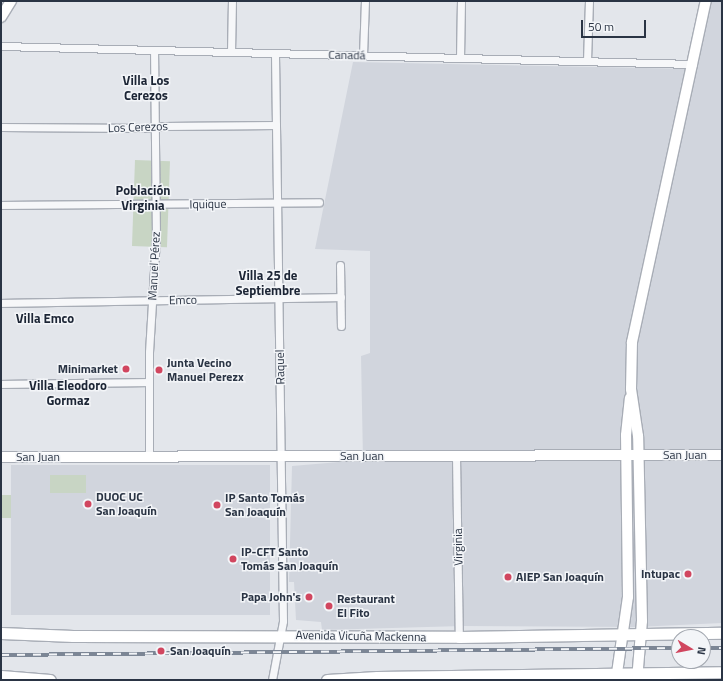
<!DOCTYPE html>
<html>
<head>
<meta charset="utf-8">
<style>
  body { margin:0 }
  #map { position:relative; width:723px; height:681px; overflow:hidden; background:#e3e6eb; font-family:"Titillium Web",sans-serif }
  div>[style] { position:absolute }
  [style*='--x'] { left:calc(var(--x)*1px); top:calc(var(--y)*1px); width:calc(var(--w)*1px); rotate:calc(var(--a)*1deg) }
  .built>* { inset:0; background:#d1d5dd; transform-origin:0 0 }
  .green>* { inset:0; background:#c8d5c4; transform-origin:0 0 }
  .roads { filter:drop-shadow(1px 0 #a8adb6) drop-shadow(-1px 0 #a8adb6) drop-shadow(0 1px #a8adb6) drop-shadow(0 -1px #a8adb6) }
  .street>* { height:7px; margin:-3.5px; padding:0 3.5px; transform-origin:3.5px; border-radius:3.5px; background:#f6f7f9 }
  .secondary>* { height:10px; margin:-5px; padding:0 5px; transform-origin:5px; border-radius:5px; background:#fff }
  .primary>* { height:11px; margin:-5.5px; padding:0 5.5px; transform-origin:5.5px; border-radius:5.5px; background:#fff }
  .rail>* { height:4px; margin-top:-2px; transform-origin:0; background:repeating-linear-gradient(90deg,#f3f5f8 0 8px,#7c8695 0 16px); box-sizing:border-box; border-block:1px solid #7c8695 }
  .dots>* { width:11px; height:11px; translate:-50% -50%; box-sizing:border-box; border:2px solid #f3f5f8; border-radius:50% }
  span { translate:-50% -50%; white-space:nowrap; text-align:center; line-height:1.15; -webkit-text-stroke:3px #f3f5f8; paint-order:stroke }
  .street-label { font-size:12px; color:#2a3444 }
  .poi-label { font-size:12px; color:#2a3444; font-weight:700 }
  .left { translate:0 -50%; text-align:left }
  .right { translate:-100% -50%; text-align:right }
  .neighbourhood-label { font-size:13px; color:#1c2535; font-weight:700 }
  .frame { position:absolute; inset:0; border:2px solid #2a3444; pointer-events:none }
  .north { position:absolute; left:671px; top:629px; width:40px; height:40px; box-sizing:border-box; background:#f3f5f8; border:1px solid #a3a8b0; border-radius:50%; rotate:100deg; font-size:11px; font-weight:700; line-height:16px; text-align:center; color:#2a3444 }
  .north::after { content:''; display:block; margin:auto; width:14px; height:18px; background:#d1465f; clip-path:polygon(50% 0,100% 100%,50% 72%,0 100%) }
  .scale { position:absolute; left:581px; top:20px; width:65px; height:18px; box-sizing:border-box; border:2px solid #2a3444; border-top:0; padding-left:5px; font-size:12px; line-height:14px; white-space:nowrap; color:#2a3444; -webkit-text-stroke:3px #f3f5f8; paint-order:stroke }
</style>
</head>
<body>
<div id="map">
  <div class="built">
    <div style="clip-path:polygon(710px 1px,722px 1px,722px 623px,636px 627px,462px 626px,322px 630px,321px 622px,296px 620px,294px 582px,289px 582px,292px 466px,363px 460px,361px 356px,370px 353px,370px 251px,315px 249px,353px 62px,695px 69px)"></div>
    <div style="left:11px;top:465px;width:259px;height:150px"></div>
  </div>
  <div class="green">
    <div style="left:135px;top:160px;width:35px;height:86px;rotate:2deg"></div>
    <div style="left:50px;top:475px;width:36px;height:18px"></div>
    <div style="left:1px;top:495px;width:10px;height:23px"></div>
  </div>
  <div class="roads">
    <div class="street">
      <div style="--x:1;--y:46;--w:692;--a:1.49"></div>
      <div style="--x:231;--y:52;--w:51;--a:-88.9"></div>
      <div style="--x:363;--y:55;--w:54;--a:-87.9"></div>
      <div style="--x:460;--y:58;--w:57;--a:-89"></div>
      <div style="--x:587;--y:61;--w:60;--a:-88.1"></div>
      <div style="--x:1;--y:127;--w:144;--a:0.4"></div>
      <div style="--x:145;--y:128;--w:19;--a:-6"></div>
      <div style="--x:164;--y:126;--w:112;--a:-0.5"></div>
      <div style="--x:1;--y:205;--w:318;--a:-0.5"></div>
      <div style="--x:340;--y:265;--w:61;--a:89.1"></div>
      <div style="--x:1;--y:303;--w:340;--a:-1"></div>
      <div style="--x:1;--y:384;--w:147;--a:-0.8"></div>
      <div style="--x:456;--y:456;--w:181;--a:89.1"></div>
      <div style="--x:149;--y:457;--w:105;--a:-90"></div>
      <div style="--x:149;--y:352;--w:114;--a:-86.5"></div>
      <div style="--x:156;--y:238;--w:188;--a:-90.6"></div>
      <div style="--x:272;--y:680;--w:60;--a:-79.4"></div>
      <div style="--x:283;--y:621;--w:568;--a:-90.81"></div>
    </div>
    <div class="secondary">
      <div style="--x:1;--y:17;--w:19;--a:-58"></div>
      <div style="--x:1;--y:457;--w:721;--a:-0.16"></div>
      <div style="--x:616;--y:680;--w:84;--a:-81.8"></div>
      <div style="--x:628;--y:597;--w:162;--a:-90.7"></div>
      <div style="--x:626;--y:435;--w:37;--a:-84"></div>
      <div style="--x:637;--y:680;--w:59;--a:-85.2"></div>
      <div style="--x:642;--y:621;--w:185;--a:-91.2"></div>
      <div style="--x:638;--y:436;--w:48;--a:-98.5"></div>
      <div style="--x:631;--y:389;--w:47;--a:-88.8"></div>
      <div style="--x:632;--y:342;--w:349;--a:-77.8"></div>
    </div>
    <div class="primary">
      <div style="--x:1;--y:633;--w:72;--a:2.4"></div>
      <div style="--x:73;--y:636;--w:386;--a:0.1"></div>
      <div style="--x:459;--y:637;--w:263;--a:-0.9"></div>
      <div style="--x:1;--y:676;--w:49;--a:4.7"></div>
      <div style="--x:327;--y:680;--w:50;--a:-3.4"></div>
      <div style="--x:377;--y:677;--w:345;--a:-0.8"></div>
    </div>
  </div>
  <div class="rail">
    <div style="--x:703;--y:648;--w:19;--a:0"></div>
    <div style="--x:1;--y:655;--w:678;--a:-0.59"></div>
  </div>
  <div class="dots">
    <div style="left:126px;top:369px;background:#d1465f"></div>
    <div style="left:159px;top:370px;background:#d1465f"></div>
    <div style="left:88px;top:504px;background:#d1465f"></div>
    <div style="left:217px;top:505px;background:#d1465f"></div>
    <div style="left:233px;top:559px;background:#d1465f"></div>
    <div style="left:688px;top:574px;background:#d1465f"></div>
    <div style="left:508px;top:577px;background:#d1465f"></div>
    <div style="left:309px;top:597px;background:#d1465f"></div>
    <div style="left:329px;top:606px;background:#d1465f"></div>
    <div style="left:161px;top:651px;background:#d1465f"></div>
  </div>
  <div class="street-label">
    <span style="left:347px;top:55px;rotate:1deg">Canadá</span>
    <span style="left:138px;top:127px;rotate:-2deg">Los Cerezos</span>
    <span style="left:208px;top:204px;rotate:-1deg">Iquique</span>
    <span style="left:154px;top:266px;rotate:-87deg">Manuel Pérez</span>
    <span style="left:183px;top:300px;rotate:-1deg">Emco</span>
    <span style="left:280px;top:367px;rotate:-91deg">Raquel</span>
    <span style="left:685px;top:455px">San Juan</span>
    <span style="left:362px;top:456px">San Juan</span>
    <span style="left:38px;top:457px">San Juan</span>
    <span style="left:458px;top:547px;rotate:-91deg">Virginia</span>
    <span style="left:361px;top:636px;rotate:1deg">Avenida Vicuña Mackenna</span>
  </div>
  <div class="poi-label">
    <span class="left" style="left:167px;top:370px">Junta Vecino<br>Manuel Perezx</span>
    <span class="right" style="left:118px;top:369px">Minimarket</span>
    <span class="left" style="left:96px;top:504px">DUOC UC<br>San Joaquín</span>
    <span class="left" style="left:225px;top:505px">IP Santo Tomás<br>San Joaquín</span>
    <span class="left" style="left:241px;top:559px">IP-CFT Santo<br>Tomás San Joaquín</span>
    <span class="right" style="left:680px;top:574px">Intupac</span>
    <span class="left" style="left:516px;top:577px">AIEP San Joaquín</span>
    <span class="right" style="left:301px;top:597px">Papa John's</span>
    <span class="left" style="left:337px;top:606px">Restaurant<br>El Fito</span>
    <span class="left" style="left:170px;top:651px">San Joaquín</span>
  </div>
  <div class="neighbourhood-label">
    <span style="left:146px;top:88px">Villa Los<br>Cerezos</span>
    <span style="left:143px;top:198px">Población<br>Virginia</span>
    <span style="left:268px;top:283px">Villa 25 de<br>Septiembre</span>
    <span style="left:45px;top:318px">Villa Emco</span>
    <span style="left:68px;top:393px">Villa Eleodoro<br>Gormaz</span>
  </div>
  <div class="frame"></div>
  <div class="north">N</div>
  <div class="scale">50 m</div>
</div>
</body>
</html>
